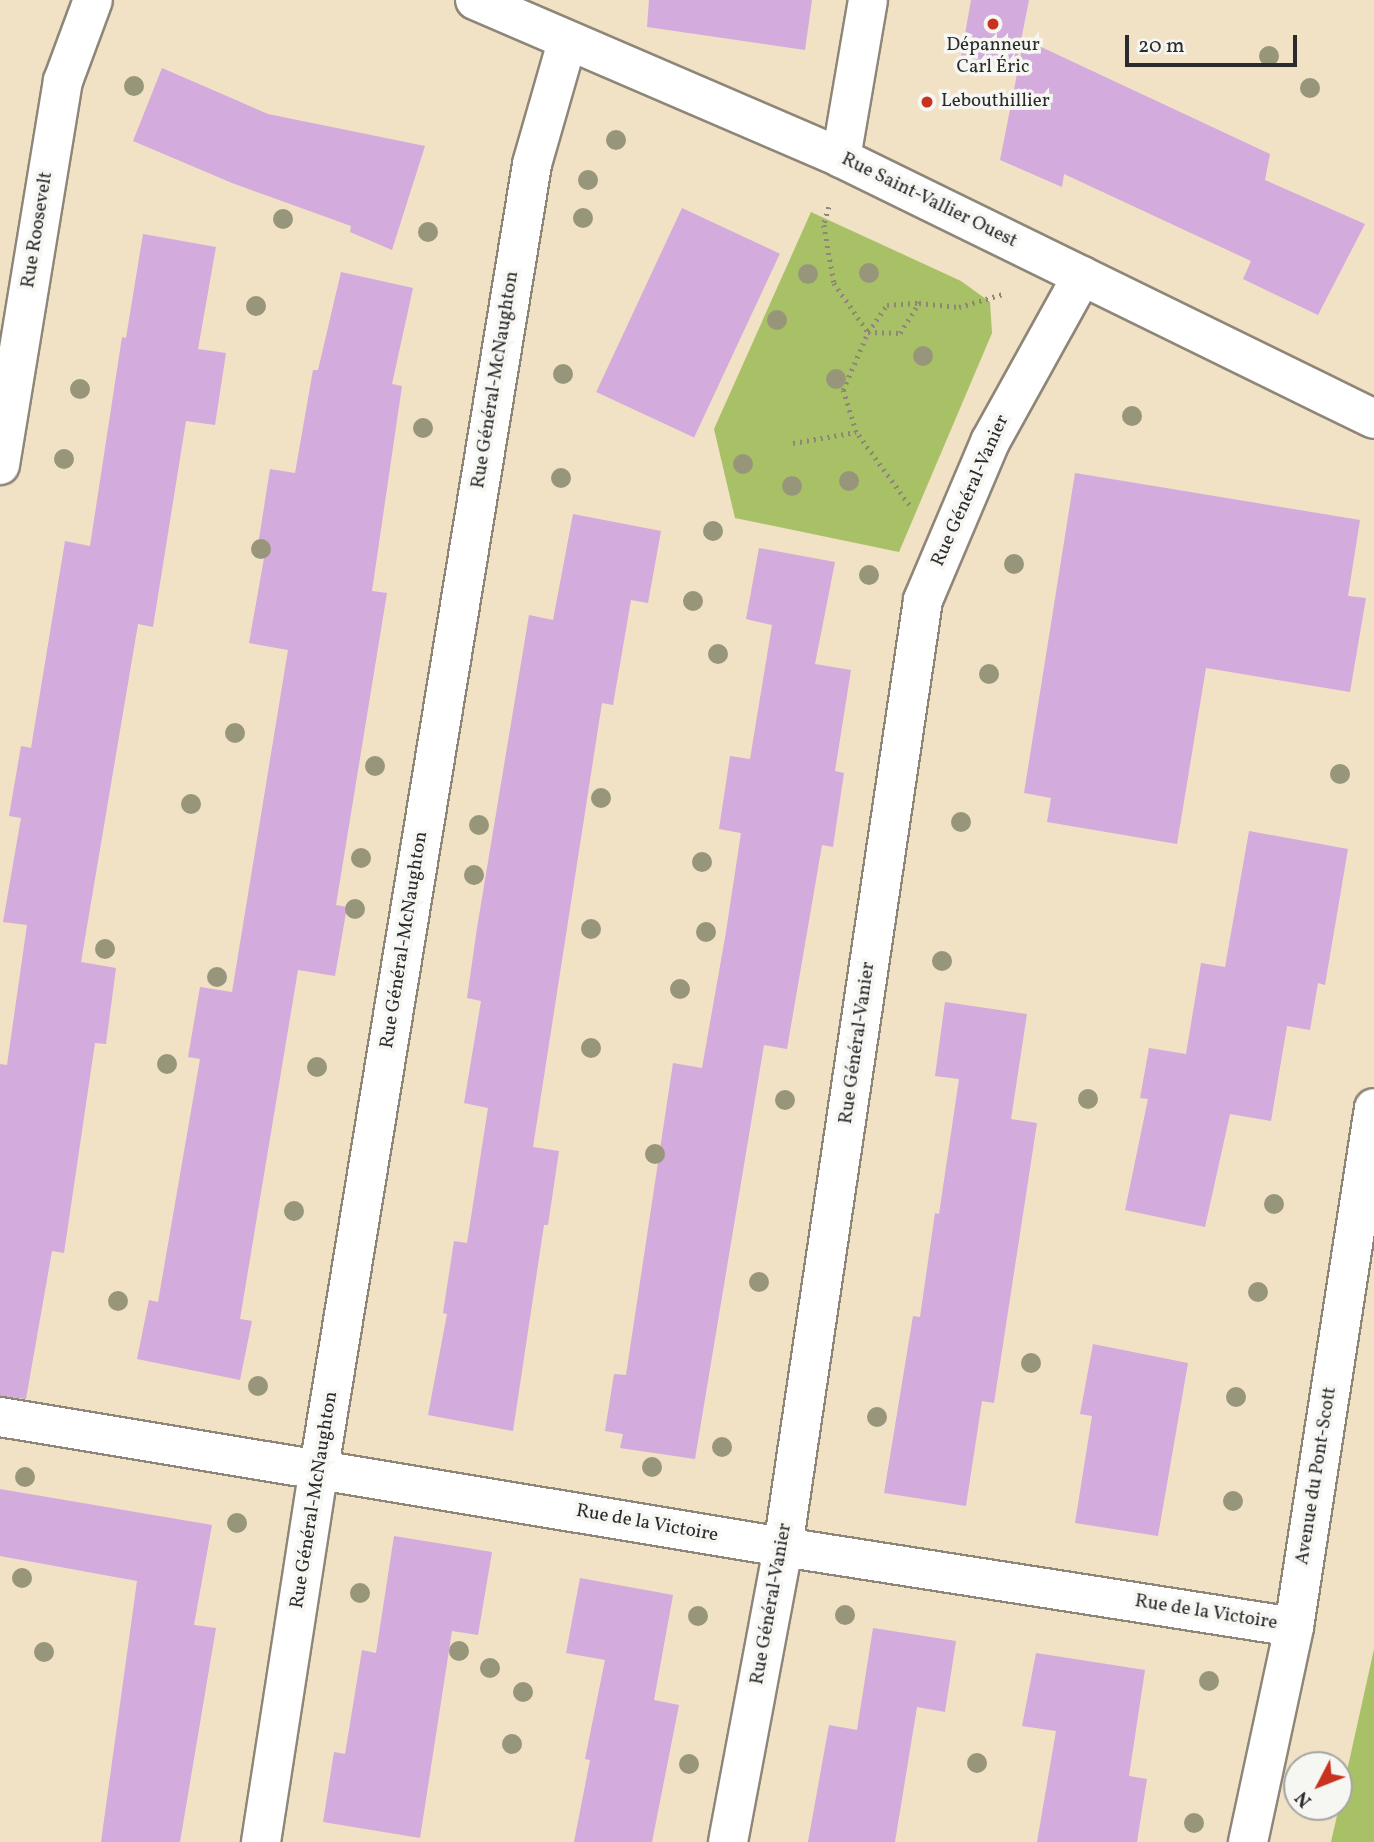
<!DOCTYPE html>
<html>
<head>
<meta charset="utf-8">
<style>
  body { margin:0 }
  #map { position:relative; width:1374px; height:1842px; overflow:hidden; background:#f1e1c5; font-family:Vollkorn,serif }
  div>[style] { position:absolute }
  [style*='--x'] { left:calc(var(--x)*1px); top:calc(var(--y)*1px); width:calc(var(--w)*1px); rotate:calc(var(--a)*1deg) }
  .green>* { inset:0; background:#a8c166 }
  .building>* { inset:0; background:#d3abdc; transform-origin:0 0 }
  .path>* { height:4.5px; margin-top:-2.25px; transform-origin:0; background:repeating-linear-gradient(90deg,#8e8678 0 2px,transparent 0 7px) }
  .roads { filter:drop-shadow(2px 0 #8e8678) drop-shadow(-2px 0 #8e8678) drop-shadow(0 2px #8e8678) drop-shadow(0 -2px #8e8678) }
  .minor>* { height:38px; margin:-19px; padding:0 19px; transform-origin:19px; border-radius:19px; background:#fff }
  .tertiary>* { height:38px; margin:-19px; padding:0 19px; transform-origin:19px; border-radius:19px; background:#fff }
  .trees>* { width:20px; height:20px; margin:-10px; border-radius:50%; background:#98967a }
  .dots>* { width:19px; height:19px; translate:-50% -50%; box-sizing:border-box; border:4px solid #f6f6f2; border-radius:50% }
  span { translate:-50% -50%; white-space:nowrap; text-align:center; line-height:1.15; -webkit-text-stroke:7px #f6f6f2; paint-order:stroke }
  .poi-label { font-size:19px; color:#2b2b2b }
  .left { translate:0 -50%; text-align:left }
  .street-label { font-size:19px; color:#2b2b2b }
  .north { position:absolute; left:1283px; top:1751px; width:70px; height:70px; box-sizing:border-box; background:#f6f6f2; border:2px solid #a5a5a2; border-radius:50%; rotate:228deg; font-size:19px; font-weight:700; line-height:28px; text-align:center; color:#2b2b2b }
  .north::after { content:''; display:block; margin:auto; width:24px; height:32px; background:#c8321e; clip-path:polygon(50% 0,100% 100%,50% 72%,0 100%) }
  .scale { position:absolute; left:1125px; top:35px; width:172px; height:32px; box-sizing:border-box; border:4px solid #2b2b2b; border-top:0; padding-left:9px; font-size:21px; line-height:24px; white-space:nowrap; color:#2b2b2b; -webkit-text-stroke:5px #f6f6f2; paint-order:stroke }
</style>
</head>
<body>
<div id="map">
  <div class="green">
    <div style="clip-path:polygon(811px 212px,961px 281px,990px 302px,992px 333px,899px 552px,735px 518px,714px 429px)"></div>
    <div style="clip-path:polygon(1374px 1649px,1374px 1842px,1331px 1842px,1339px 1807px)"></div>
  </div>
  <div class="building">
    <div style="clip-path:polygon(649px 0,812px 0,805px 50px,647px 27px)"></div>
    <div style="clip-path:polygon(971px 0,1029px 0,1016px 66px,961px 57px)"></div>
    <div style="clip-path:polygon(1024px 39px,1270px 154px,1265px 180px,1365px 224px,1318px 315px,1243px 279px,1251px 261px,1064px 174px,1062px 187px,1000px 160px)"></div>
    <div style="clip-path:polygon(162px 68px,268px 114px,425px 146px,392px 250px,350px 232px,351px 226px,232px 183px,133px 141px)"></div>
    <div style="left:682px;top:208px;width:108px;height:203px;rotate:25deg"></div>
    <div style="clip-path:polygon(143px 234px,216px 247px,198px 349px,226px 353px,215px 425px,186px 421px,153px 627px,138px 624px,81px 962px,116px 968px,106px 1044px,95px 1043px,64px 1253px,52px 1251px,26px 1399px,0 1396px,0 1064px,7px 1065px,27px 925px,3px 922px,21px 818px,9px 816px,21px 746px,31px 748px,65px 541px,90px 546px,122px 337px,126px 338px)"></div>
    <div style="clip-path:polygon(341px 272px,413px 288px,392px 384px,402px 386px,372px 591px,387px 593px,336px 905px,347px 907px,335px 976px,298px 970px,240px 1319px,252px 1321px,240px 1380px,137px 1359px,149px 1300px,158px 1302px,200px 1059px,188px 1057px,200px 987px,232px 992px,288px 650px,249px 643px,267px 541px,259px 539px,270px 469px,295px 473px,313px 370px,318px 370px)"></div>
    <div style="clip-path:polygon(1075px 473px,1360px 520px,1348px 596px,1366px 598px,1350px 692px,1206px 668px,1177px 844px,1047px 822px,1051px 798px,1024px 793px)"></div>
    <div style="clip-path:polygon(573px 514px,661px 531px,648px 603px,631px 600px,613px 705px,602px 703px,533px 1147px,559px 1151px,548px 1225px,544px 1225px,513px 1431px,428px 1415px,447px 1314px,443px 1313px,454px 1241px,467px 1243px,488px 1108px,464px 1103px,481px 1001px,467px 998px,477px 928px,529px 615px,553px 620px)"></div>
    <div style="clip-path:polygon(759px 548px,835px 562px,815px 664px,851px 670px,835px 771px,844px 773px,833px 847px,822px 845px,787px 1049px,764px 1045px,695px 1459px,620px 1448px,623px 1434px,605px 1431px,614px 1374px,626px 1375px,673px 1063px,702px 1068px,726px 932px,741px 833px,719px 829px,730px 756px,750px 759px,772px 625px,746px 619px)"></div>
    <div style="clip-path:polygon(1249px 831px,1348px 849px,1325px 985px,1318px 983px,1310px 1030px,1287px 1026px,1271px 1121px,1230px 1114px,1205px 1227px,1125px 1210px,1148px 1099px,1140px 1098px,1149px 1048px,1186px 1054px,1201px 963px,1225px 967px)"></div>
    <div style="clip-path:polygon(945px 1002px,1027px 1014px,1011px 1119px,1037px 1123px,994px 1403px,982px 1401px,966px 1506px,884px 1493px,913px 1316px,920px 1317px,935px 1213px,939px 1214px,959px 1079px,935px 1076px)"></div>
    <div style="clip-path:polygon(1093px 1344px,1188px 1363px,1158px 1536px,1075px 1523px,1092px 1416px,1080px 1414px)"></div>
    <div style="clip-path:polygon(0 1489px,212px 1525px,194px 1625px,216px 1628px,180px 1842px,101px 1842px,137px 1581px,0 1556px)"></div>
    <div style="clip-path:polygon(394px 1536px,492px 1552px,478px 1635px,452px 1631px,420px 1838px,323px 1822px,334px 1752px,345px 1754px,362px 1650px,376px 1653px)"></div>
    <div style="clip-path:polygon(580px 1578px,673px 1595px,654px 1700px,679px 1705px,652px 1842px,574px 1842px,590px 1760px,585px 1759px,605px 1660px,566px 1653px)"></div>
    <div style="clip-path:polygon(873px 1628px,956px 1641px,945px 1712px,917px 1707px,895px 1842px,808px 1842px,829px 1725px,857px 1730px)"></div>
    <div style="clip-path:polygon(1036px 1653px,1145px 1670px,1129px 1776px,1147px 1779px,1137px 1842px,1037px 1842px,1056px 1731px,1022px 1726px)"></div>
  </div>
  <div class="path">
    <div style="--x:829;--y:207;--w:19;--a:106"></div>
    <div style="--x:824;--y:225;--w:59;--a:80.2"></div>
    <div style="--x:834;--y:283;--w:60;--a:55.2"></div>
    <div style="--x:868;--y:332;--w:33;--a:-55"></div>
    <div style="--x:887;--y:305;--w:31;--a:-4"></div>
    <div style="--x:793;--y:443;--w:64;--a:-9.9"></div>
    <div style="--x:909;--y:505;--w:90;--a:-126"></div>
    <div style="--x:856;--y:432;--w:44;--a:-107.2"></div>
    <div style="--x:843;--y:390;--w:63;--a:-66.7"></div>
    <div style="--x:868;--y:332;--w:32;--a:2"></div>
    <div style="--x:900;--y:333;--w:36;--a:-58"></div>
    <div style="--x:919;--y:303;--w:40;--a:5.7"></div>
    <div style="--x:959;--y:307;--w:46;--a:-16.5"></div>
  </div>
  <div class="roads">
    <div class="minor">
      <div style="--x:841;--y:158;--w:160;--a:-80.3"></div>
      <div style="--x:0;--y:465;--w:389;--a:-80.7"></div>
      <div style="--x:63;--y:81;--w:86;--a:-69.7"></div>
      <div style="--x:0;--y:1417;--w:794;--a:9.43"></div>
      <div style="--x:783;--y:1547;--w:517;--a:8.9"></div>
      <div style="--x:261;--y:1842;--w:378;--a:-81.2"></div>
      <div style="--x:319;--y:1468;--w:1321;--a:-80.72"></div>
      <div style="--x:532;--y:164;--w:127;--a:-74"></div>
      <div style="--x:728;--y:1842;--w:300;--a:-79.4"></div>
      <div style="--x:783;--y:1547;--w:957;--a:-81.59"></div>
      <div style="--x:923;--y:600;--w:172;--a:-67"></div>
      <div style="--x:990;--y:442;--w:190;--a:-61"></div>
    </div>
    <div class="tertiary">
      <div style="--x:475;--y:0;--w:399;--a:23.3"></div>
      <div style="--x:841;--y:158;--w:593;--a:26.09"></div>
      <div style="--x:1248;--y:1842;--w:220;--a:-77.9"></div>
      <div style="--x:1294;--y:1627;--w:525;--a:-81.24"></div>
    </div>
  </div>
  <div class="trees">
    <div style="left:1269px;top:56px"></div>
    <div style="left:134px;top:86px"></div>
    <div style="left:1310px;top:88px"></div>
    <div style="left:616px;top:140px"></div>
    <div style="left:588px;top:180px"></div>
    <div style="left:583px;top:218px"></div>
    <div style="left:283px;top:219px"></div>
    <div style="left:428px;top:232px"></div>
    <div style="left:869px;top:273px"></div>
    <div style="left:808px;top:274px"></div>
    <div style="left:256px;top:306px"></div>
    <div style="left:777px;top:320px"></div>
    <div style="left:923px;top:356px"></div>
    <div style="left:563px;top:374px"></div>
    <div style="left:836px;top:379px"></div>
    <div style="left:80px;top:389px"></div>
    <div style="left:1132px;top:416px"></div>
    <div style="left:423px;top:428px"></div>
    <div style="left:64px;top:459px"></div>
    <div style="left:743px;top:464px"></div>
    <div style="left:561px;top:478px"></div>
    <div style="left:849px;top:481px"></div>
    <div style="left:792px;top:486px"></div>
    <div style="left:713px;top:531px"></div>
    <div style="left:261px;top:549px"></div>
    <div style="left:1014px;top:564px"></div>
    <div style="left:869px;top:575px"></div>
    <div style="left:693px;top:601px"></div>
    <div style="left:718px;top:654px"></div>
    <div style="left:989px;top:674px"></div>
    <div style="left:235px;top:733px"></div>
    <div style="left:375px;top:766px"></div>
    <div style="left:1340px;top:774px"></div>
    <div style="left:601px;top:798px"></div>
    <div style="left:191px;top:804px"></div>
    <div style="left:961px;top:822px"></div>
    <div style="left:479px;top:825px"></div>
    <div style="left:361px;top:858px"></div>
    <div style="left:702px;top:862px"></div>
    <div style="left:474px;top:875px"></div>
    <div style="left:355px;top:909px"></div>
    <div style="left:591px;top:929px"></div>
    <div style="left:706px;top:932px"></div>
    <div style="left:105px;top:949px"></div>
    <div style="left:942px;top:961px"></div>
    <div style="left:217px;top:977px"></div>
    <div style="left:680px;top:989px"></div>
    <div style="left:591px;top:1048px"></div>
    <div style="left:167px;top:1064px"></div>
    <div style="left:317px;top:1067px"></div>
    <div style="left:1088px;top:1099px"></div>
    <div style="left:785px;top:1100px"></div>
    <div style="left:655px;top:1154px"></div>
    <div style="left:1274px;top:1204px"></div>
    <div style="left:294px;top:1211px"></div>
    <div style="left:759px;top:1282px"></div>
    <div style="left:1258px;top:1292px"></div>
    <div style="left:118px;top:1301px"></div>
    <div style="left:1031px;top:1363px"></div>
    <div style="left:258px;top:1386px"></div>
    <div style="left:1236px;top:1397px"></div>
    <div style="left:877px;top:1417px"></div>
    <div style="left:722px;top:1447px"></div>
    <div style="left:652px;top:1467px"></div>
    <div style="left:25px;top:1477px"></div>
    <div style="left:1233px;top:1501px"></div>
    <div style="left:237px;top:1523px"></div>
    <div style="left:22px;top:1578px"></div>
    <div style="left:360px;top:1593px"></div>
    <div style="left:845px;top:1615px"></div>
    <div style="left:698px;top:1616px"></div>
    <div style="left:459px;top:1651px"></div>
    <div style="left:44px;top:1652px"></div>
    <div style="left:490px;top:1668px"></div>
    <div style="left:1209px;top:1681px"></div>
    <div style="left:523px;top:1692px"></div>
    <div style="left:512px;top:1744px"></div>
    <div style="left:977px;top:1763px"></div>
    <div style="left:689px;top:1764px"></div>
    <div style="left:1194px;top:1823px"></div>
  </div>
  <div class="dots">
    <div style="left:993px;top:24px;background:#c8321e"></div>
    <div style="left:927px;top:102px;background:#c8321e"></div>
  </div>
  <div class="poi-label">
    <span style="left:993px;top:57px">Dépanneur<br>Carl Éric</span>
    <span class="left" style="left:941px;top:102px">Lebouthillier</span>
  </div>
  <div class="street-label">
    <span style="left:929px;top:201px;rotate:26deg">Rue Saint-Vallier Ouest</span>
    <span style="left:38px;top:230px;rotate:-81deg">Rue Roosevelt</span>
    <span style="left:496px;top:380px;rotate:-81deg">Rue Général-McNaughton</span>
    <span style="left:971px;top:491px;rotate:-66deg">Rue Général-Vanier</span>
    <span style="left:405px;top:940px;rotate:-81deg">Rue Général-McNaughton</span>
    <span style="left:858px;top:1043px;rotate:-82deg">Rue Général-Vanier</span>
    <span style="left:1317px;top:1476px;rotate:-81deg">Avenue du Pont-Scott</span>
    <span style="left:315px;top:1500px;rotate:-81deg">Rue Général-McNaughton</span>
    <span style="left:647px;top:1524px;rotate:10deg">Rue de la Victoire</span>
    <span style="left:772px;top:1604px;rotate:-80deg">Rue Général-Vanier</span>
    <span style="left:1206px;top:1613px;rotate:9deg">Rue de la Victoire</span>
  </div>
  <div class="north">N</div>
  <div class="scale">20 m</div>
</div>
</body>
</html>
